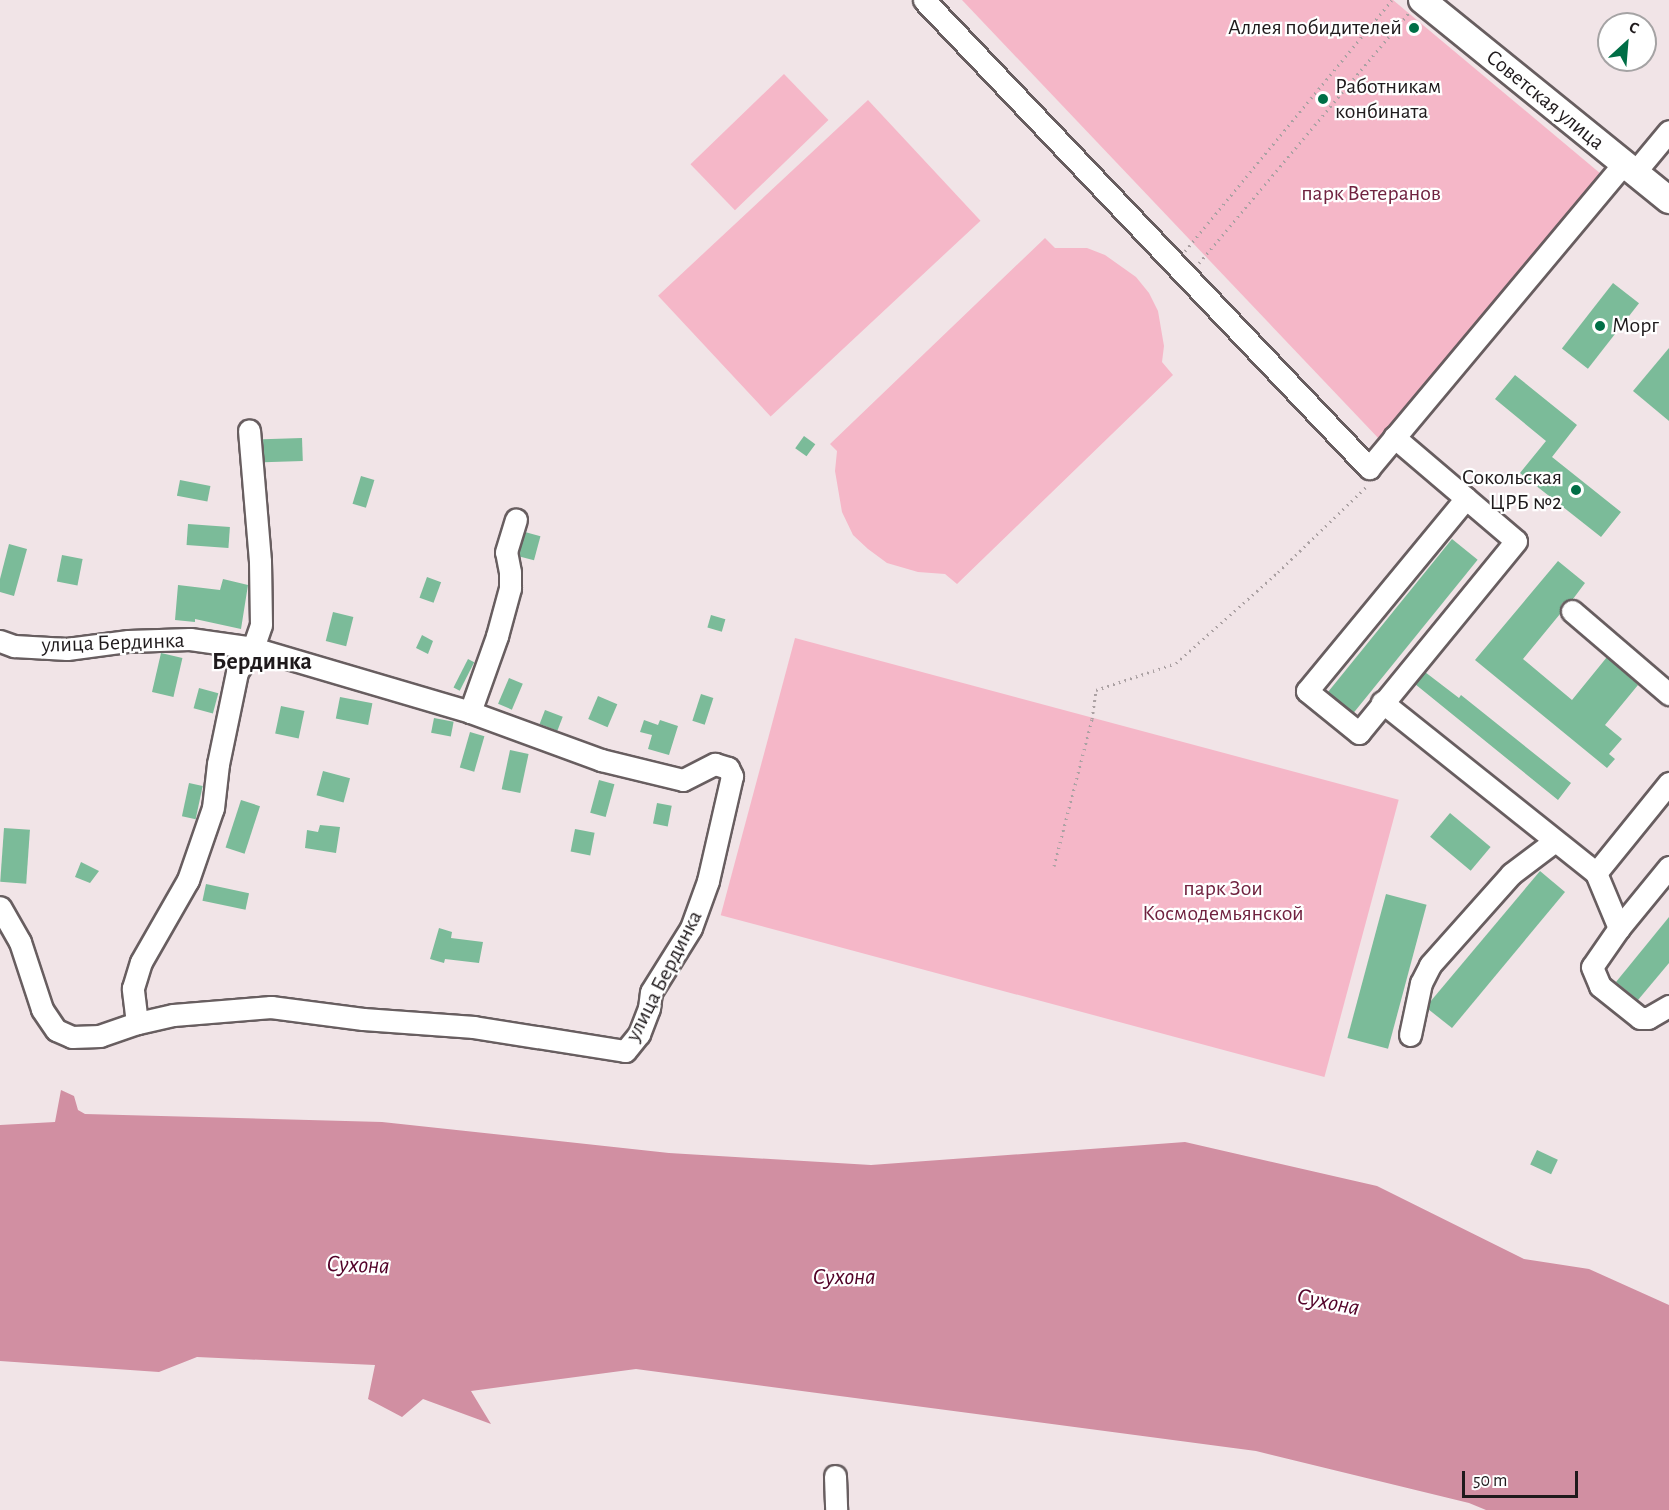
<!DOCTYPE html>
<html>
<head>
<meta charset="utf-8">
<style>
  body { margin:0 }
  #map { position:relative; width:1669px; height:1510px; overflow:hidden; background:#f1e4e7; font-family:"Alegreya Sans",sans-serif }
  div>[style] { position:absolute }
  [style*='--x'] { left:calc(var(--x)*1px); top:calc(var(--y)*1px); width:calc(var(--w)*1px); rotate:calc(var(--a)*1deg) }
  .green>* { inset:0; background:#f5b7c8; transform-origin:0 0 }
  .water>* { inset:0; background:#d18fa2 }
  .building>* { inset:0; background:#7bbb99; transform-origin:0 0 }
  .path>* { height:3px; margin-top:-1.5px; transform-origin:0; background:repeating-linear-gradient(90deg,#aba1a3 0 1.5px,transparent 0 6px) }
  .roads { filter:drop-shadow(2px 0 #685e60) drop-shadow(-2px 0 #685e60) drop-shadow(0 2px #685e60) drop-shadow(0 -2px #685e60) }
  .minor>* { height:21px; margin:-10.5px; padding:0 10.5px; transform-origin:10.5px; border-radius:10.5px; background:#fff }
  .major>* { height:26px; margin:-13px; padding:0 13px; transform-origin:13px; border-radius:13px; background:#fff }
  .dots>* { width:16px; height:16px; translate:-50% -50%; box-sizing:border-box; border:3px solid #fff; border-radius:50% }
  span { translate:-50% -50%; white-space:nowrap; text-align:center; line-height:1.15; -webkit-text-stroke:4.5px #fff; paint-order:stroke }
  .poi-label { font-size:22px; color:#1f1a1c }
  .right { translate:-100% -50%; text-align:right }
  .left { translate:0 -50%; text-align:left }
  .street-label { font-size:22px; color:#1f1a1c }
  .park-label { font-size:22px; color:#702340 }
  .neighbourhood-label { font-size:24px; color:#1f1a1c; font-weight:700 }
  .water-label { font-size:24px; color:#520228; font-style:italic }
  .north { position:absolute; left:1597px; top:12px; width:60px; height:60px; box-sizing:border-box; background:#fff; border:2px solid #a5a3a4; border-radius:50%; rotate:26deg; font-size:16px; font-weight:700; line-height:24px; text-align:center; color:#1f1a1c }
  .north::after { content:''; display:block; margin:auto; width:21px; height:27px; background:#006e46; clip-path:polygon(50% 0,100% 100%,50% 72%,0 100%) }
  .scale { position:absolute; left:1462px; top:1471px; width:116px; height:27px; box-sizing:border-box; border:3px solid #1f1a1c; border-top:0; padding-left:8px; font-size:18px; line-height:21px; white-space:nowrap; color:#1f1a1c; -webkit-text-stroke:4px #fff; paint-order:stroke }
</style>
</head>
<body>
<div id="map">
  <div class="green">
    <div style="clip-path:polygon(962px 0,1393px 0,1601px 174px,1381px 441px)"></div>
    <div style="left:784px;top:74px;width:64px;height:130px;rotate:46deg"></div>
    <div style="left:868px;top:100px;width:165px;height:287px;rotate:47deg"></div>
    <div style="clip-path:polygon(1045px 238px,1055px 248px,1087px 248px,1105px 255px,1136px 277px,1149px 293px,1158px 311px,1164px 346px,1162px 362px,1173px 375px,957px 584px,945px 574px,918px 572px,887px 563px,868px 549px,853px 535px,842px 512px,835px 471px,837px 451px,830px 444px)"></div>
    <div style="left:795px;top:638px;width:625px;height:287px;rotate:15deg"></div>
  </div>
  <div class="water">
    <div style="clip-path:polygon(61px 1090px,74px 1096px,78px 1110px,85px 1114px,382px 1122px,669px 1153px,871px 1165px,1185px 1142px,1377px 1186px,1524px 1259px,1589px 1269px,1669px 1305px,1669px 1510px,1486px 1510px,1469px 1503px,1256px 1451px,636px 1369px,471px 1391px,491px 1424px,423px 1399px,402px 1417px,368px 1399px,375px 1365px,197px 1357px,159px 1372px,0 1361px,0 1125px,55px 1122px)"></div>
  </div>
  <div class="building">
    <div style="left:1613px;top:283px;width:33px;height:83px;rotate:38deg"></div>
    <div style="clip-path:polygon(1669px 348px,1669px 421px,1633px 391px)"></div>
    <div style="clip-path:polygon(1515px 375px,1577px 425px,1552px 457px,1621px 512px,1601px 537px,1520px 473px,1546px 441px,1495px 399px)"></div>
    <div style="left:804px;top:436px;width:14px;height:15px;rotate:36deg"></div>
    <div style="left:302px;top:438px;width:23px;height:39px;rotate:88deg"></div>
    <div style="left:361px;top:476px;width:14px;height:29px;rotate:17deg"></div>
    <div style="left:180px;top:480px;width:31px;height:16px;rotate:11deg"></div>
    <div style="left:188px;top:524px;width:42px;height:21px;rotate:4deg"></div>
    <div style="left:525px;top:532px;width:16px;height:25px;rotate:15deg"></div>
    <div style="left:1452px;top:539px;width:33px;height:197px;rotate:39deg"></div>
    <div style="clip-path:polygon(9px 544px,27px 549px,14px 596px,0 592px,0 579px)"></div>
    <div style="left:62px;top:555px;width:21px;height:27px;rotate:11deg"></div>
    <div style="clip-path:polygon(1558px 561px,1585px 583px,1573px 599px,1562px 603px,1560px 614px,1523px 659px,1572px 700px,1607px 657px,1638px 685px,1605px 725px,1622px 739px,1609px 754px,1615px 759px,1607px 768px,1475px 660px)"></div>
    <div style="left:427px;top:577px;width:15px;height:22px;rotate:20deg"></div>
    <div style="clip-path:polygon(223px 579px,248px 585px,241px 629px,195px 619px,195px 622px,175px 620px,178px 585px,220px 590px)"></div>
    <div style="left:333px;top:612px;width:21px;height:30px;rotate:14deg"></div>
    <div style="left:711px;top:615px;width:15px;height:13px;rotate:16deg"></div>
    <div style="clip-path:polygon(422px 635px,433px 641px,428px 654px,416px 648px)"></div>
    <div style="left:161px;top:653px;width:22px;height:40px;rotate:13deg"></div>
    <div style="left:468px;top:659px;width:7px;height:32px;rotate:27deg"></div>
    <div style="clip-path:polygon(1425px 672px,1459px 698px,1461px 695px,1571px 783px,1558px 800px,1415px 684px)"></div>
    <div style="left:509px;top:678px;width:15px;height:28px;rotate:23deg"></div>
    <div style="left:199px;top:688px;width:20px;height:21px;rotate:15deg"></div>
    <div style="left:701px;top:694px;width:13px;height:28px;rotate:18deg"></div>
    <div style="left:598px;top:696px;width:21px;height:25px;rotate:23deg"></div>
    <div style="left:340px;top:697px;width:33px;height:22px;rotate:11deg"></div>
    <div style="left:281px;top:706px;width:24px;height:28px;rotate:12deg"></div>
    <div style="left:545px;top:710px;width:19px;height:15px;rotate:21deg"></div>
    <div style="left:434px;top:718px;width:20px;height:15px;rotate:11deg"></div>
    <div style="clip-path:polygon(644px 720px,658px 725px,660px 720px,678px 726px,669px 755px,648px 749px,652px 735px,640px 732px)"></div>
    <div style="left:470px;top:732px;width:15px;height:37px;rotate:16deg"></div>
    <div style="left:510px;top:750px;width:19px;height:40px;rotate:12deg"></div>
    <div style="left:323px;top:771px;width:28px;height:25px;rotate:15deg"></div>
    <div style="left:599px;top:780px;width:16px;height:34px;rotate:15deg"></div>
    <div style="left:189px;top:783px;width:14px;height:34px;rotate:12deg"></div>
    <div style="left:241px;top:800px;width:20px;height:50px;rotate:18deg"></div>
    <div style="left:657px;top:803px;width:15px;height:21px;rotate:11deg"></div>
    <div style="left:1450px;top:813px;width:53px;height:31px;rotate:40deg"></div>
    <div style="clip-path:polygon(320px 825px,340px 827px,336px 853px,305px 848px,307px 830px,318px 832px)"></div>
    <div style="left:4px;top:828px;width:26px;height:54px;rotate:4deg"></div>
    <div style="left:575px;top:829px;width:20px;height:23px;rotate:11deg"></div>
    <div style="clip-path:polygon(81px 862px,99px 871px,90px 883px,75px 877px)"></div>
    <div style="clip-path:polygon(1540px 871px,1565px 892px,1452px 1028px,1428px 1009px,1430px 1002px)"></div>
    <div style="left:206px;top:884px;width:44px;height:17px;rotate:12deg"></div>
    <div style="left:1386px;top:894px;width:42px;height:149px;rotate:15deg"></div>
    <div style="clip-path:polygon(1669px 917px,1669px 963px,1638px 1000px,1616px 982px)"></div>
    <div style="clip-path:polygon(439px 928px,452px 932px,451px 938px,483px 942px,479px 963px,445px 959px,444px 963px,430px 959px)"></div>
    <div style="left:1537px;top:1150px;width:23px;height:16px;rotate:25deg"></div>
  </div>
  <div class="path">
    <div style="--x:1185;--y:251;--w:325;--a:-50.5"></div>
    <div style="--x:1199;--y:263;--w:326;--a:-50"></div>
    <div style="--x:1054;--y:866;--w:152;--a:-75.5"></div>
    <div style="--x:1092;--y:719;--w:29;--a:-82"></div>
    <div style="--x:1096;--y:690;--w:84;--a:-18.6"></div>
    <div style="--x:1176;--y:663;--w:137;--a:-41.7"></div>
    <div style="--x:1278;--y:572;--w:125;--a:-44"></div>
  </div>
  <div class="roads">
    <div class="minor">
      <div style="--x:924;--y:0;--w:646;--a:46.44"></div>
      <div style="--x:1369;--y:468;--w:398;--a:-50.1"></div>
      <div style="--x:1635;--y:172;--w:53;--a:-50.3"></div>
      <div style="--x:1394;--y:437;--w:160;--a:40.4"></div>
      <div style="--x:1516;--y:541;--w:248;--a:129.3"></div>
      <div style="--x:1359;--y:733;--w:67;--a:-141.1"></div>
      <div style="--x:1307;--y:691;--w:250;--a:-50.5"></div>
      <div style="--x:1572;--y:611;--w:128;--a:40.6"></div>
      <div style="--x:0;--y:641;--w:15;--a:20"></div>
      <div style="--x:14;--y:646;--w:53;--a:3.2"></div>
      <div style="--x:67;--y:649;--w:62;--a:-7.5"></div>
      <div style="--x:128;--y:641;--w:62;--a:-1.8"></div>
      <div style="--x:190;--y:639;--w:64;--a:8.1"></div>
      <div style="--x:253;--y:648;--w:226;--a:16.4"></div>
      <div style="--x:470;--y:712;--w:140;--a:20.1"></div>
      <div style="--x:601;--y:760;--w:84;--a:13.7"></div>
      <div style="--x:683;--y:780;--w:36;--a:-27"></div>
      <div style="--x:715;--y:764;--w:14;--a:17"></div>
      <div style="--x:728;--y:768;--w:9;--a:63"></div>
      <div style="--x:732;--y:776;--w:108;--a:102.9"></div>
      <div style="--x:708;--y:881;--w:50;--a:109.9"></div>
      <div style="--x:691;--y:928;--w:75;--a:122"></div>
      <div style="--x:651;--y:992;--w:16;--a:97"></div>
      <div style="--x:649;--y:1008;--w:28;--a:111"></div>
      <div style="--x:639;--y:1034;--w:22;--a:129"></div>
      <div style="--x:625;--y:1051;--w:153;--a:-171"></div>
      <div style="--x:474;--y:1027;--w:111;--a:-175.9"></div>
      <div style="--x:363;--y:1019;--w:93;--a:-172.6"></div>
      <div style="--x:271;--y:1007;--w:98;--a:175.3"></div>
      <div style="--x:173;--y:1015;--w:37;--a:167"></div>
      <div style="--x:137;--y:1023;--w:39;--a:161"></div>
      <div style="--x:100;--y:1036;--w:28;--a:178"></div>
      <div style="--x:72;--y:1037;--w:17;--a:-156"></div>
      <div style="--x:56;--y:1030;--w:25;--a:-124"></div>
      <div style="--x:42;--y:1009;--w:71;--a:-108.2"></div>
      <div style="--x:20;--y:942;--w:40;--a:-119.7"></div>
      <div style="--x:1382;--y:702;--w:274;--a:38.6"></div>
      <div style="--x:1596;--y:873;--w:60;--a:67.3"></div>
      <div style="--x:470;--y:712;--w:81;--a:-70.4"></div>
      <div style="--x:497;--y:636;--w:50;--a:-74.8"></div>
      <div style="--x:510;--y:588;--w:16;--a:-90"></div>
      <div style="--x:510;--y:572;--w:20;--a:-101"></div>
      <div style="--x:506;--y:552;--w:34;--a:-73"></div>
      <div style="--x:1669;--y:867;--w:79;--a:129.3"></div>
      <div style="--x:1619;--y:928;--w:47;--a:124.7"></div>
      <div style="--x:1592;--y:967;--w:21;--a:67"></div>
      <div style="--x:1600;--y:986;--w:51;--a:38.7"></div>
      <div style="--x:1640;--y:1018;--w:8;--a:0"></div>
      <div style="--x:1648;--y:1018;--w:24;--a:-30"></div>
      <div style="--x:1596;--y:873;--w:116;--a:-51"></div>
      <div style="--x:137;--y:1023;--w:35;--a:-97"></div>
      <div style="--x:133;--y:988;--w:27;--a:-73"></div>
      <div style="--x:141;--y:962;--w:95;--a:-60.2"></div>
      <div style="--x:188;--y:880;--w:76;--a:-70.9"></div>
      <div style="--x:213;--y:808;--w:44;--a:-83.5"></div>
      <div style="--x:218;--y:764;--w:94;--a:-78.3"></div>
      <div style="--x:237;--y:672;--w:29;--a:-56"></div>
      <div style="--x:253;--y:648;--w:24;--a:-71"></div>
      <div style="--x:261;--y:625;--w:64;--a:-90.9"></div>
      <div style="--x:260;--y:561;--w:131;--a:-94.8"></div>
      <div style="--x:1410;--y:1035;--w:53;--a:-78.1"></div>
      <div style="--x:1421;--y:983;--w:20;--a:-63"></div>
      <div style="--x:1430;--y:965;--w:122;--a:-48.3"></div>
      <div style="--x:1511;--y:874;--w:55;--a:-36.9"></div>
      <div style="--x:835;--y:1476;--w:34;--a:88"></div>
    </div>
    <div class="major">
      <div style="--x:1422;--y:0;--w:318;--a:39"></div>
    </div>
  </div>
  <div class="dots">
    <div style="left:1414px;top:28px;background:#006e46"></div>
    <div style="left:1323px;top:99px;background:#006e46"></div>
    <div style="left:1600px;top:326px;background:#006e46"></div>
    <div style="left:1576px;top:490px;background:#006e46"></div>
  </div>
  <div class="poi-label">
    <span class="right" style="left:1402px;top:28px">Аллея побидителей</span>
    <span class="left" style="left:1335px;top:99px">Работникам<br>конбината</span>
    <span class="left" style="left:1612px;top:326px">Морг</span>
    <span class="right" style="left:1562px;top:490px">Сокольская<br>ЦРБ №2</span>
  </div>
  <div class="street-label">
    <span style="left:1545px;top:100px;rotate:39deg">Советская улица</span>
    <span style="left:113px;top:643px;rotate:-2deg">улица Бердинка</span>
    <span style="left:664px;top:976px;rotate:-63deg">улица Бердинка</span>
  </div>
  <div class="park-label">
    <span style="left:1371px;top:194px">парк Ветеранов</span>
    <span style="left:1223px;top:901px">парк Зои<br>Космодемьянской</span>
  </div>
  <div class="neighbourhood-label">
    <span style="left:262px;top:663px">Бердинка</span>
  </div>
  <div class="water-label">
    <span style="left:358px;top:1266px;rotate:2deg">Сухона</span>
    <span style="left:844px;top:1278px">Сухона</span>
    <span style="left:1328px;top:1303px;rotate:11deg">Сухона</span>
  </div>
  <div class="north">С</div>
  <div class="scale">50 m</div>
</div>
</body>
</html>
